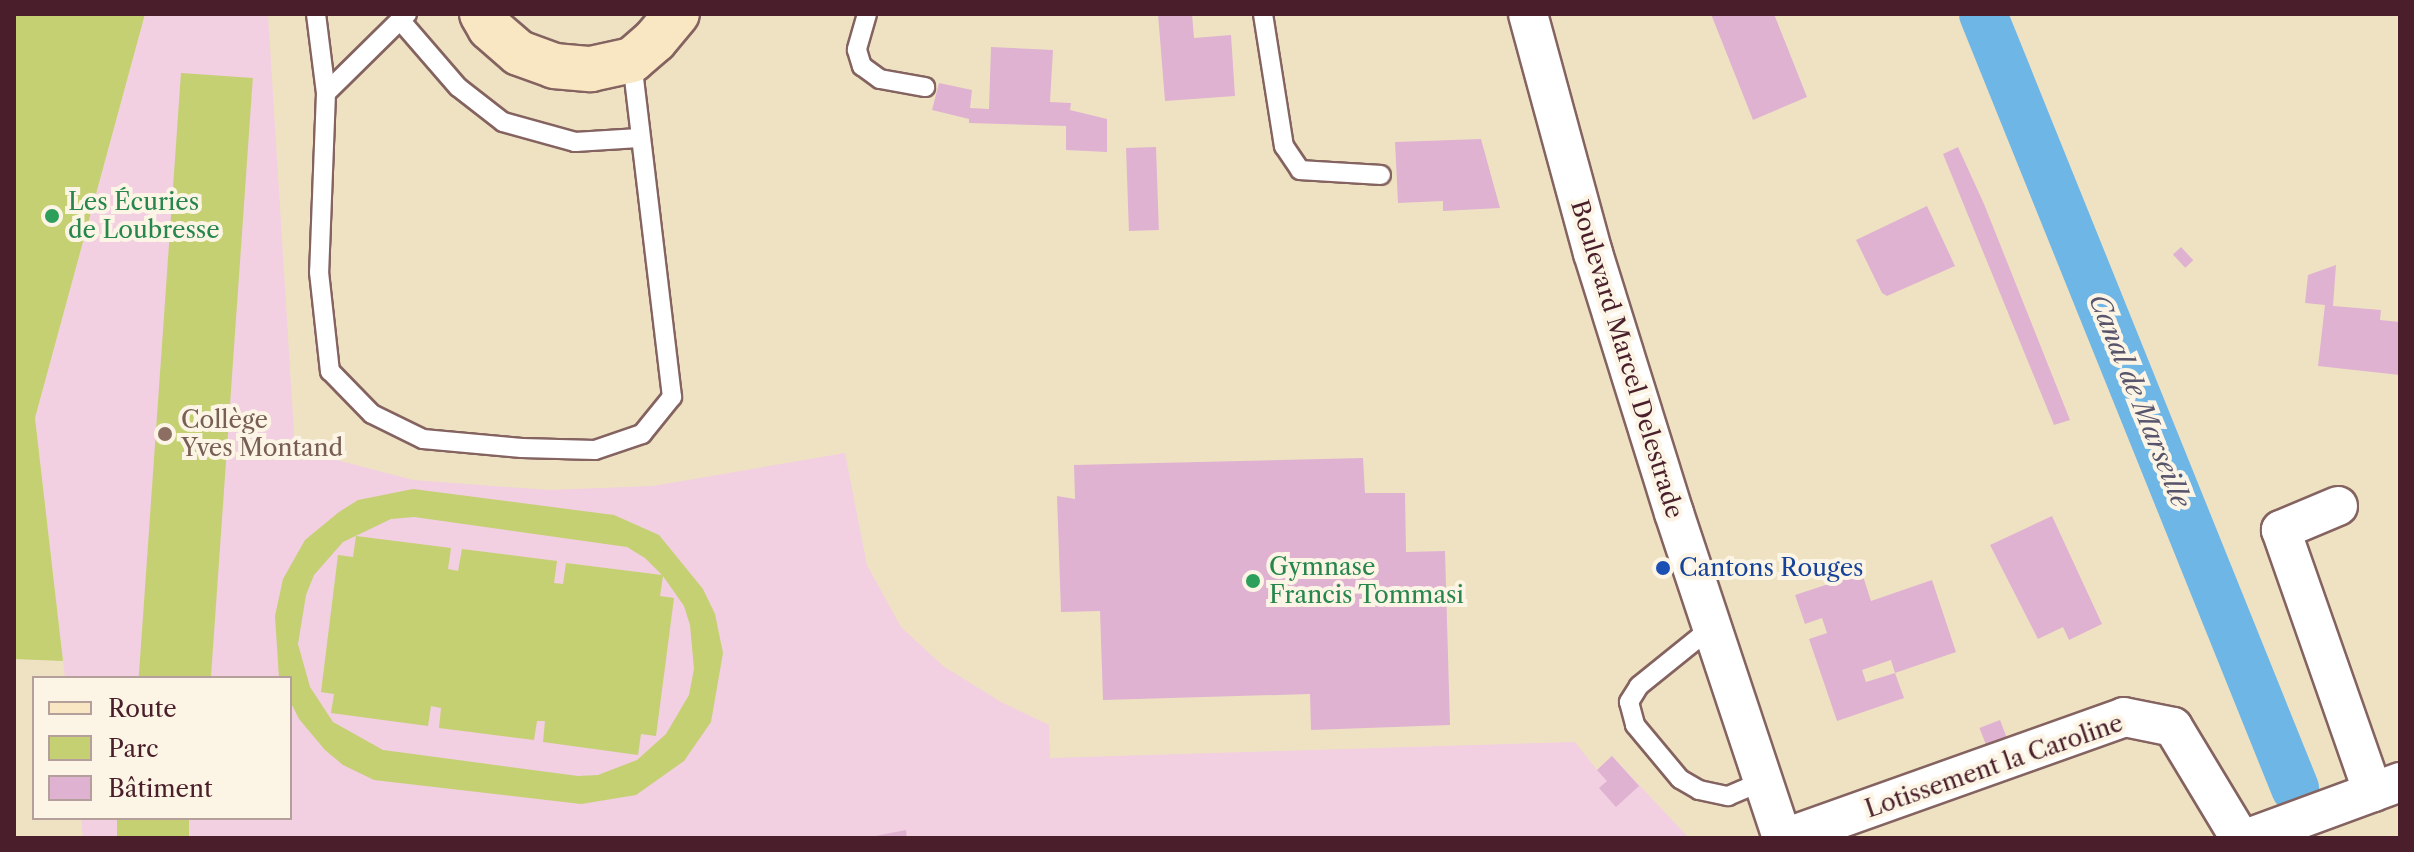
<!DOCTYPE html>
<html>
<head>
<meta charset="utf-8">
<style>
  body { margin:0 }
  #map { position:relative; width:2414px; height:852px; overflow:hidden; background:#efe2c3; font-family:"Libre Caslon Text",serif }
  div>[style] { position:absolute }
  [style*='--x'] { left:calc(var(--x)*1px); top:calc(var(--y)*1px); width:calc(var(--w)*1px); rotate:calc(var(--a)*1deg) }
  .built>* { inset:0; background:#f2cfe1 }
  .green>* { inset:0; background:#c4d072; transform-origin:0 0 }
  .canal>* { height:48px; margin:-24px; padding:0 24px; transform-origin:24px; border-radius:24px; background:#6eb6e6 }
  .building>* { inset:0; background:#dfb2d1; transform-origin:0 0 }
  .roads { filter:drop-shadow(2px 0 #846360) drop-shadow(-2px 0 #846360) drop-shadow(0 2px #846360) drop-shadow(0 -2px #846360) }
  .lane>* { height:18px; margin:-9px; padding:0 9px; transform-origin:9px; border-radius:9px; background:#fff }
  .street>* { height:38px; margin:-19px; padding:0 19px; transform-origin:19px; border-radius:19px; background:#fff }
  .secondary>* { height:44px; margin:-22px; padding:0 22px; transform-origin:22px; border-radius:22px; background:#f9e7c3 }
  .dots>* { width:22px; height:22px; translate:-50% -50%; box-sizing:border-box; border:4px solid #fcf5e5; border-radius:50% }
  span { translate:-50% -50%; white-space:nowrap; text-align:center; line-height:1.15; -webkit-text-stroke:8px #fcf5e5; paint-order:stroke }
  .leisure-label { font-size:24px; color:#27864d }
  .left { translate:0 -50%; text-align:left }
  .street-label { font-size:24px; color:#4a1f2b }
  .education-label { font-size:24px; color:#785e54 }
  .transit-label { font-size:24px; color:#164399 }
  .water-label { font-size:26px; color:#57546c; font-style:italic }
  .frame { position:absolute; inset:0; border:16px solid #4a1f2b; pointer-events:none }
  .legend { position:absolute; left:32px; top:676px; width:260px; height:144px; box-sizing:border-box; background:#fcf5e5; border:2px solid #b59f9b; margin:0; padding:10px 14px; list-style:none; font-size:24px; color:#4a1f2b }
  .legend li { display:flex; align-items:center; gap:16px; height:40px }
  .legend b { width:40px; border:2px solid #b59f9b }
</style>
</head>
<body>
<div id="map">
  <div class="built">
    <div style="clip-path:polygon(145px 14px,268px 14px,295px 449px,413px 480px,549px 490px,653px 486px,845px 453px,867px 565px,901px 627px,943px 666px,1001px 702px,1049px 725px,1050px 758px,1575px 742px,1597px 770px,1612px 756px,1689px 838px,83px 838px,81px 818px,290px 818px,290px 678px,65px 678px,35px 418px)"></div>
  </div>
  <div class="green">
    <div style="clip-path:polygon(14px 14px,145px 14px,35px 418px,63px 661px,14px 659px)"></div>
    <div style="left:181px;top:73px;width:72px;height:607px;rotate:4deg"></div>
    <div style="clip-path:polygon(evenodd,413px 489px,614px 515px,659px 535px,703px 589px,715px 614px,723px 653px,711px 722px,684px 761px,636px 795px,581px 804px,374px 780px,343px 765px,325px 750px,299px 719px,290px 701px,290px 678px,279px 678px,275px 616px,283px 579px,305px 540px,339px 512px,358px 500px,413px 489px,414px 517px,627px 547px,645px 558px,662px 575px,566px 563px,563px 584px,554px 583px,557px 561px,462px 549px,458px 571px,448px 569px,451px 548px,356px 536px,353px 557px,338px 555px,321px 692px,334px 694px,331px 713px,428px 726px,431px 706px,441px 708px,439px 728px,534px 740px,537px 721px,545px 721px,543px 742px,638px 755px,641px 734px,656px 736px,674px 598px,660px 596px,663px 576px,684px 606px,690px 625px,694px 669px,689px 695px,666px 734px,637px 760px,598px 775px,578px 776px,383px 750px,333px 722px,310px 687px,298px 644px,306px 595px,314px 575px,343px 542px,391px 519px,414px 517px)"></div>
    <div style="left:117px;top:818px;width:72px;height:20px"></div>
  </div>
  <div class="canal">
    <div style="--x:1983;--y:14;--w:835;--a:68.05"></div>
  </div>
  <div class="building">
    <div style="clip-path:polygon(1158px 14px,1192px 14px,1194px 38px,1231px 35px,1235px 96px,1165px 101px)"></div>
    <div style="clip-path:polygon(1711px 14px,1774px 14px,1807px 97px,1753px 120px)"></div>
    <div style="clip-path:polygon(991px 47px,1053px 50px,1050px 102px,1071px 103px,1070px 110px,1107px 119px,1107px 152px,1066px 150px,1066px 126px,969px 123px,969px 119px,932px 110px,939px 83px,972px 90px,970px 108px,989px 109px)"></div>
    <div style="clip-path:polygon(1481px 139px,1500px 208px,1443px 211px,1443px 201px,1398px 203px,1395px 142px)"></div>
    <div style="left:1156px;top:147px;width:83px;height:30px;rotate:88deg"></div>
    <div style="clip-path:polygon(1958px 147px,1984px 204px,2070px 420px,2054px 425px,1943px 154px)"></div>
    <div style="clip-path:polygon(1927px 206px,1955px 266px,1887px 296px,1882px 293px,1856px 240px)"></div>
    <div style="left:2181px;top:247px;width:18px;height:11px;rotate:47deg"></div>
    <div style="clip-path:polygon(2336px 265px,2333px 306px,2381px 310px,2380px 320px,2400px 322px,2400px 375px,2318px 366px,2325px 305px,2305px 303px,2308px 275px)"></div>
    <div style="clip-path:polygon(1363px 458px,1365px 493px,1405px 493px,1406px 552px,1445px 551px,1450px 725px,1311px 730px,1310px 694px,1103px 700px,1100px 611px,1061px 612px,1057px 496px,1075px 499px,1074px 465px)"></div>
    <div style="clip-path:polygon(2052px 516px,2102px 624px,2069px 640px,2063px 627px,2038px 639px,1990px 545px)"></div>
    <div style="clip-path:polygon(1862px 573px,1871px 601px,1932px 580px,1956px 652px,1895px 673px,1891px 660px,1862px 670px,1866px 682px,1895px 673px,1904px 698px,1837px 721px,1809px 639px,1827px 633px,1822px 618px,1805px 624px,1795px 595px)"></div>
    <div style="left:2000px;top:720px;width:19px;height:22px;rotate:69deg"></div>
    <div style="clip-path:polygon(1612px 756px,1639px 786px,1616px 807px,1599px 788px,1607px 781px,1597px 770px)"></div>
    <div style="clip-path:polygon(906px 830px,907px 838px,870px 838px,870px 837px)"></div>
  </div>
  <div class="roads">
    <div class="lane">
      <div style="--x:316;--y:14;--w:80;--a:82.8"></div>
      <div style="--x:326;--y:93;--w:179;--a:92.2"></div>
      <div style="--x:319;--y:272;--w:100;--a:83.7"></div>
      <div style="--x:330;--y:371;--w:60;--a:45.7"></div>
      <div style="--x:372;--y:414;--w:57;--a:26.1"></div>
      <div style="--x:423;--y:439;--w:99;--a:5.2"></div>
      <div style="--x:522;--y:448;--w:73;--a:1.6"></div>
      <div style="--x:595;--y:450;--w:50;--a:-18.8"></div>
      <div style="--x:642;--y:434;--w:48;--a:-51"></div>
      <div style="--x:672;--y:397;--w:339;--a:-96.8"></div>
      <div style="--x:407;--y:14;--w:9;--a:139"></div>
      <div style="--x:400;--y:20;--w:89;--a:49.1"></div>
      <div style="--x:458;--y:87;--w:57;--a:37.9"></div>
      <div style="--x:503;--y:122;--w:75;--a:15.5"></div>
      <div style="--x:575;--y:142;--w:64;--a:-3.6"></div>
      <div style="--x:867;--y:14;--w:37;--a:106"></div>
      <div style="--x:857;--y:50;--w:17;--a:73"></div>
      <div style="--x:862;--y:66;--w:22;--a:36"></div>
      <div style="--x:880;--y:79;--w:46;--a:10.1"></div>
      <div style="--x:1263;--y:14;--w:134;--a:81"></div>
      <div style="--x:1284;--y:146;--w:29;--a:56"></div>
      <div style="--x:1300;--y:170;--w:81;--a:3.5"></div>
      <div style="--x:326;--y:93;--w:104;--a:-44.6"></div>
      <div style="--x:1712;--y:627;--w:94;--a:141.1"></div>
      <div style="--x:1639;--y:686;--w:19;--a:122"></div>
      <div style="--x:1629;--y:702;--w:24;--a:75"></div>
      <div style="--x:1635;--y:725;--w:70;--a:50.2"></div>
      <div style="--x:1680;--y:779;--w:22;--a:30"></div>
      <div style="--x:1699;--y:790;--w:30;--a:12"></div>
      <div style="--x:1728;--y:796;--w:38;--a:-23"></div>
    </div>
    <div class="street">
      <div style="--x:1528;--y:14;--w:248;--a:74.8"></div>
      <div style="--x:1593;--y:253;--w:272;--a:72.7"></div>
      <div style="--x:1674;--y:513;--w:342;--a:71.6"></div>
      <div style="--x:2338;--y:506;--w:62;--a:157.2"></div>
      <div style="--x:2281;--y:530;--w:278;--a:70.7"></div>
      <div style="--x:1785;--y:838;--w:360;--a:-19.6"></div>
      <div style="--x:2124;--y:717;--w:50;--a:11.5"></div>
      <div style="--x:2173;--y:727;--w:130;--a:58.9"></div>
      <div style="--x:2248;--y:838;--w:162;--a:-20.2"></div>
    </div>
    <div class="secondary">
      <div style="--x:482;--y:14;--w:16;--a:60"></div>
      <div style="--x:490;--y:28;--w:38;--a:41"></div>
      <div style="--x:519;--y:53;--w:37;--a:20"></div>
      <div style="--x:554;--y:66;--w:37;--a:5"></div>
      <div style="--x:591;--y:69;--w:42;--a:-12.4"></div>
      <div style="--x:632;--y:60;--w:30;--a:-41"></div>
      <div style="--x:655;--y:40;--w:34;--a:-50"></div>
    </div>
  </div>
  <div class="dots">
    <div style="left:52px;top:216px;background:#2e9e5b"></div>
    <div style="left:165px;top:434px;background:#8d6e63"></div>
    <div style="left:1663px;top:568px;background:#1a4fb4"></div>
    <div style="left:1253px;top:581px;background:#2e9e5b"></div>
  </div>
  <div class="leisure-label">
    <span class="left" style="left:68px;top:216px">Les Écuries<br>de Loubresse</span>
    <span class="left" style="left:1269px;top:581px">Gymnase<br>Francis Tommasi</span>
  </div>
  <div class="street-label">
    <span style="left:1627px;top:359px;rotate:73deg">Boulevard Marcel Delestrade</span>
    <span style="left:1994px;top:766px;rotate:-19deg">Lotissement la Caroline</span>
  </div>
  <div class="education-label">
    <span class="left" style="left:181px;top:434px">Collège<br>Yves Montand</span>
  </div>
  <div class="transit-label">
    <span class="left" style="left:1679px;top:568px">Cantons Rouges</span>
  </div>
  <div class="water-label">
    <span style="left:2139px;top:401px;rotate:68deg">Canal de Marseille</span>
  </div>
  <div class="frame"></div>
  <ul class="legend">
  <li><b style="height:10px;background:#f9e7c3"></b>Route</li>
  <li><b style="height:22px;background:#c4d072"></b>Parc</li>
  <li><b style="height:22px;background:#dfb2d1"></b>Bâtiment</li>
  </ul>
</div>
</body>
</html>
